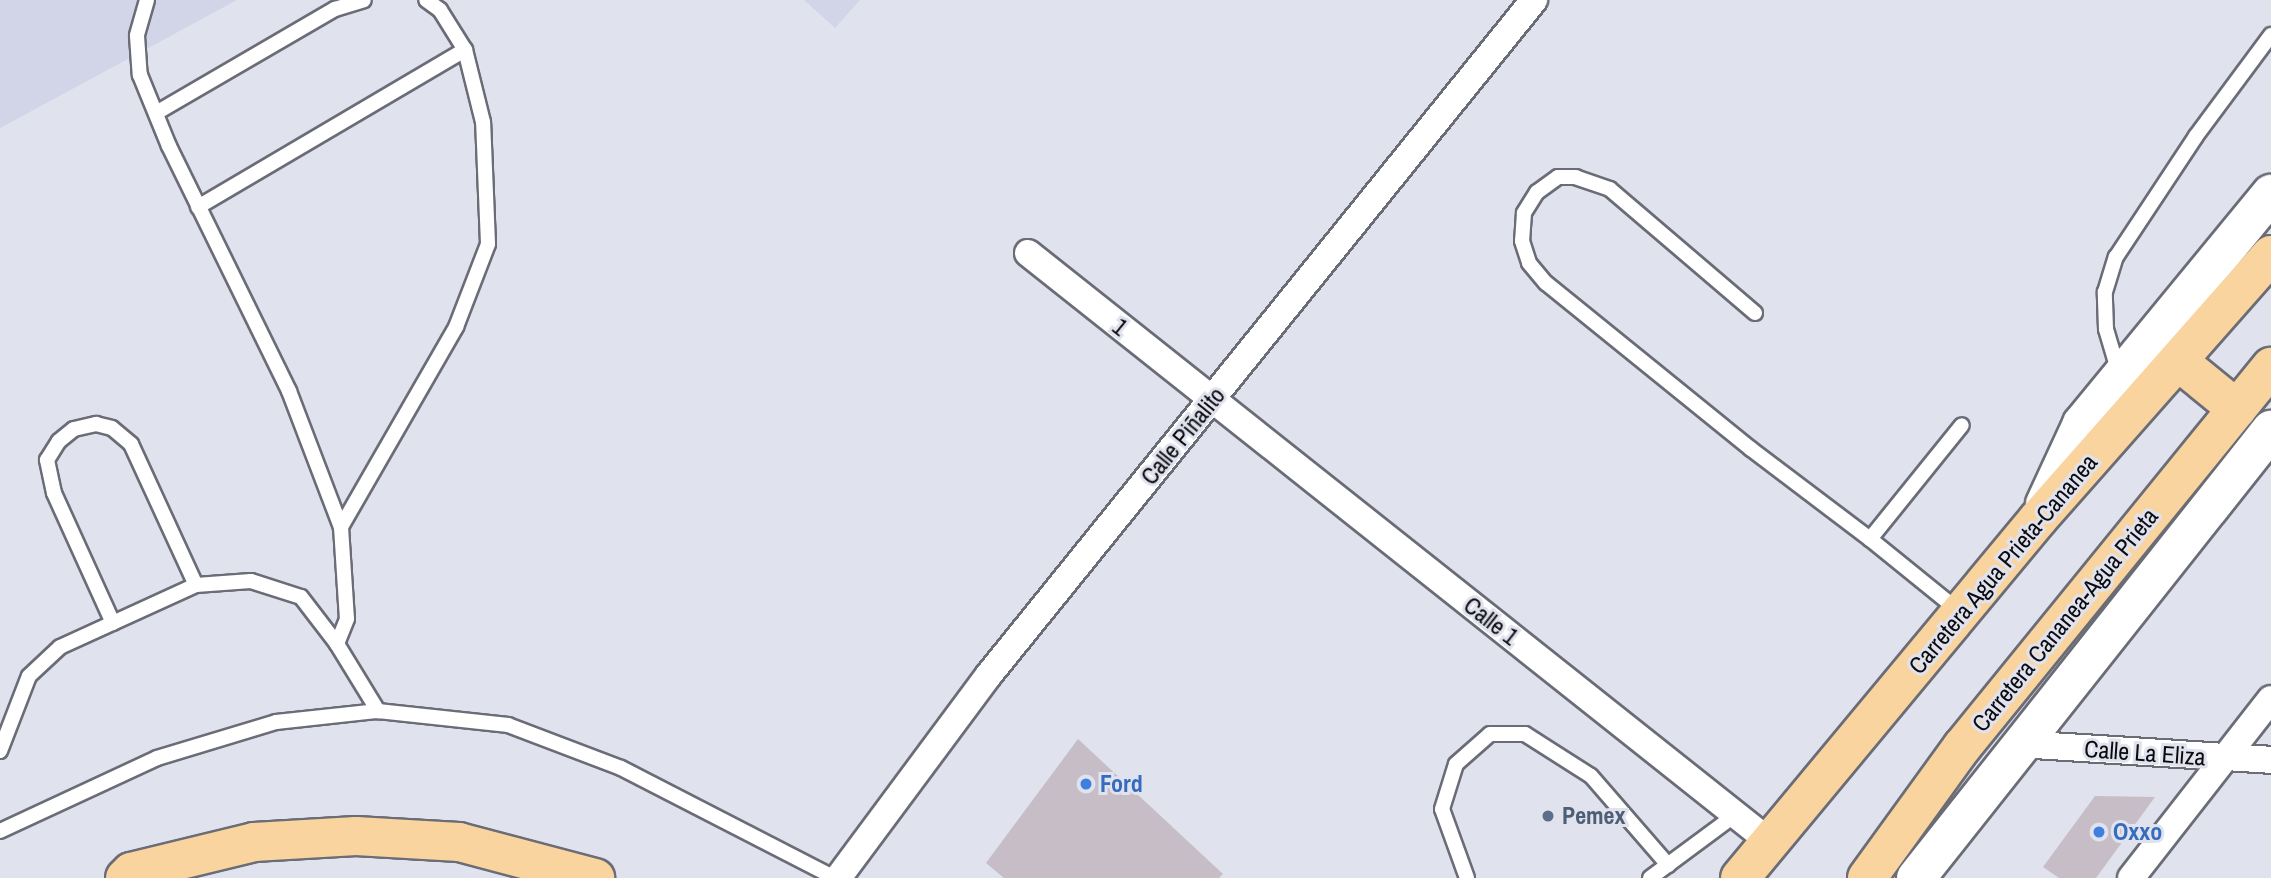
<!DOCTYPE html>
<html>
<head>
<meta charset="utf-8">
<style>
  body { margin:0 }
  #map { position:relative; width:2271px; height:878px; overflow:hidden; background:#e0e2ee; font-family:"Archivo Narrow",sans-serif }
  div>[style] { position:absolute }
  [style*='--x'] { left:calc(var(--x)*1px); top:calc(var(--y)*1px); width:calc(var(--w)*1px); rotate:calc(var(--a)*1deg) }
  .built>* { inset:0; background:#d2d5e8 }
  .building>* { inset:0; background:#c6bdc7 }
  .roads { filter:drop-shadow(2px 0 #6a6c76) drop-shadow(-2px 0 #6a6c76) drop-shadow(0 2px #6a6c76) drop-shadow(0 -2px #6a6c76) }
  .lane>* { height:14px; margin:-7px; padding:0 7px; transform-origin:7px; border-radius:7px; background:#fff }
  .street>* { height:26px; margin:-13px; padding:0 13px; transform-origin:13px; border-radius:13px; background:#fff }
  .secondary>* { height:38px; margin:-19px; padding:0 19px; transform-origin:19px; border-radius:19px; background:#fff }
  .primary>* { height:38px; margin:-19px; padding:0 19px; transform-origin:19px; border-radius:19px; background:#fad49f }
  .dots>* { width:19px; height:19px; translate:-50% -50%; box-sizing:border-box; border:4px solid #e0e2ee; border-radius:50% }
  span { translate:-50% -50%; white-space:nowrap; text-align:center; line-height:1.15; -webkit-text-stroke:6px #e0e2ee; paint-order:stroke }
  .street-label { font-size:24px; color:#0b0b0f }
  .shop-label { font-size:24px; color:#366cbe; font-weight:700 }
  .left { translate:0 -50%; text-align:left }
  .service-label { font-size:24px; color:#4e5e75; font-weight:700 }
</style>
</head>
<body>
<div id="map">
  <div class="built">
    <div style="clip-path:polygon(0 0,237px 0,0 128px)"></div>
    <div style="clip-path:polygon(804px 0,860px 0,835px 28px)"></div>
  </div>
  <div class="building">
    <div style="clip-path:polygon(1078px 739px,1223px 874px,1219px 878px,1004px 878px,986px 863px)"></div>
    <div style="clip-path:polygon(2095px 796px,2155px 797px,2096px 878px,2059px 878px,2043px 867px)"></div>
  </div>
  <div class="roads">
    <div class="lane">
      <div style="--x:147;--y:0;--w:37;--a:106"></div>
      <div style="--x:137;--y:36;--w:39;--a:86"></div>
      <div style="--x:140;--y:75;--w:77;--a:67.8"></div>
      <div style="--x:169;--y:146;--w:273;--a:63.9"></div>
      <div style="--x:289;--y:391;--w:146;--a:69.1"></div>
      <div style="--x:341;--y:527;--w:92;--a:86.3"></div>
      <div style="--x:347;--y:619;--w:27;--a:112"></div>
      <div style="--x:156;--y:113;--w:207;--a:-30.2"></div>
      <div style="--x:335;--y:9;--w:30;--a:-17"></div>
      <div style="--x:198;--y:207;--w:310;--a:-30.5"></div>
      <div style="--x:1755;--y:313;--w:191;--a:-139.5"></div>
      <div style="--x:1610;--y:189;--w:36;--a:-161"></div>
      <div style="--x:1576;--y:177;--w:18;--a:180"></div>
      <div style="--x:1558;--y:177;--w:26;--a:144"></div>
      <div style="--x:1537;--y:192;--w:25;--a:122"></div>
      <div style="--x:1524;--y:213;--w:28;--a:94"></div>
      <div style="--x:1522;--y:241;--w:23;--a:72"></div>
      <div style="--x:1529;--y:263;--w:26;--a:50"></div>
      <div style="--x:1546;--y:283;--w:264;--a:39"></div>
      <div style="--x:1751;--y:449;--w:149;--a:37.1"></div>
      <div style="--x:2119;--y:373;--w:46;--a:-106.5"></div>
      <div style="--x:2106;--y:329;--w:37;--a:-92"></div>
      <div style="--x:2105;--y:292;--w:37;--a:-73"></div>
      <div style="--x:2116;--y:257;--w:145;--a:-56.5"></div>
      <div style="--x:2196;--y:136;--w:126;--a:-53.4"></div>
      <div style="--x:341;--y:527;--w:231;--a:-60.1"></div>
      <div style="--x:456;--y:327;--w:89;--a:-68.9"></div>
      <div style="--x:488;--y:244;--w:122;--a:-92.3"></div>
      <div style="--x:483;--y:122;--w:74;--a:-104"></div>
      <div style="--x:465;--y:50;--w:47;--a:-122"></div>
      <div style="--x:440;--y:10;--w:17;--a:-144"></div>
      <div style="--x:1959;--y:611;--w:114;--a:-141"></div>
      <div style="--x:1870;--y:539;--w:146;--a:-51.1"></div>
      <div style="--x:113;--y:623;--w:143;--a:-114.4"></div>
      <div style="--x:54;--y:493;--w:34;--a:-102"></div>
      <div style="--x:47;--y:460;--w:22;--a:-58"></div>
      <div style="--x:59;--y:441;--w:19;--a:-39"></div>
      <div style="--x:74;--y:429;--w:23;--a:-13"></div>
      <div style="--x:96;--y:424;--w:16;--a:14"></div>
      <div style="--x:112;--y:428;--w:25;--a:40"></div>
      <div style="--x:131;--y:444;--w:155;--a:65.3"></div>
      <div style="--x:0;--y:751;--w:80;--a:-68.9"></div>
      <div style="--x:29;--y:676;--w:42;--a:-43.1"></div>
      <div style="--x:60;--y:647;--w:149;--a:-24.5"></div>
      <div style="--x:196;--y:585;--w:55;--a:-4.2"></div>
      <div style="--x:251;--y:581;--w:52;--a:17.7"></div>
      <div style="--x:301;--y:597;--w:59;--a:52.5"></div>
      <div style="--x:337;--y:644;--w:79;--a:58.5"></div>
      <div style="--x:0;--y:831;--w:173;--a:-24.9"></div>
      <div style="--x:157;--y:758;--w:124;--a:-16.8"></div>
      <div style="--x:276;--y:722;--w:103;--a:-6.2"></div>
      <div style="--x:378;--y:711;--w:131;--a:6.1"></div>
      <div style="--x:508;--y:725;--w:121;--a:20.8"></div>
      <div style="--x:621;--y:768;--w:241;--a:27.2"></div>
      <div style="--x:1467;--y:878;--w:73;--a:-109.9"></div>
      <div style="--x:1442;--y:809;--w:47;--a:-72.7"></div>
      <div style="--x:1456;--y:764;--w:45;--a:-41.4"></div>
      <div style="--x:1490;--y:734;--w:35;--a:0"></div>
      <div style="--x:1525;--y:734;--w:78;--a:32.5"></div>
      <div style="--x:1591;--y:776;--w:118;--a:49.1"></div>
      <div style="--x:1650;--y:878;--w:106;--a:-36.5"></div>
    </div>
    <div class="street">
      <div style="--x:1028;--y:253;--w:947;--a:38.44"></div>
      <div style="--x:2019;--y:744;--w:253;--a:3.6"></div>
      <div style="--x:838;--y:878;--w:252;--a:-53.4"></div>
      <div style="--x:988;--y:676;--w:869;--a:-51.07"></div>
      <div style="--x:2131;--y:878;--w:227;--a:-52"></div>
    </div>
    <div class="secondary">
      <div style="--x:2045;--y:504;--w:88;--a:-65.2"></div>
      <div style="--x:2082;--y:424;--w:298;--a:-50.6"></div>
      <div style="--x:1916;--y:878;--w:572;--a:-51.61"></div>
    </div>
    <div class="primary">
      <div style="--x:2178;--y:361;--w:76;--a:39.1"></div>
      <div style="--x:125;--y:878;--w:8;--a:-45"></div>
      <div style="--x:131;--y:872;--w:127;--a:-13.7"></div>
      <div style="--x:254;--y:842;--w:102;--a:-3.4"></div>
      <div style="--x:356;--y:836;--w:103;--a:3.3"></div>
      <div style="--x:459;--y:842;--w:141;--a:14.8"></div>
      <div style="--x:1740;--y:878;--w:467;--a:-50.3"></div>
      <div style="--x:2038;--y:519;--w:352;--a:-48.6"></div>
      <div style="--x:1867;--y:878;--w:162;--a:-54.1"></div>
      <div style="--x:1962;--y:747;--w:490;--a:-50.9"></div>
    </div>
  </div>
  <div class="dots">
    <div style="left:1086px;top:784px;background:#3f7fe0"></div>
    <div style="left:1548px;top:816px;background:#5c6f8a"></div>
    <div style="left:2099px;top:832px;background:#3f7fe0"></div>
  </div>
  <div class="street-label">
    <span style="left:1120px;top:327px;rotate:39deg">1</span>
    <span style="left:1183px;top:436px;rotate:-51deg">Calle Piñalito</span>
    <span style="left:2003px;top:564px;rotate:-50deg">Carretera Agua Prieta-Cananea</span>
    <span style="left:2065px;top:620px;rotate:-51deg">Carretera Cananea-Agua Prieta</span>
    <span style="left:1491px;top:621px;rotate:38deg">Calle 1</span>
    <span style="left:2145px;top:753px;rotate:4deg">Calle La Eliza</span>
  </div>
  <div class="shop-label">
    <span class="left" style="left:1100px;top:784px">Ford</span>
    <span class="left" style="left:2113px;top:832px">Oxxo</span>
  </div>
  <div class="service-label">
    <span class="left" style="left:1562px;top:816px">Pemex</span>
  </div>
</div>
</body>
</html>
